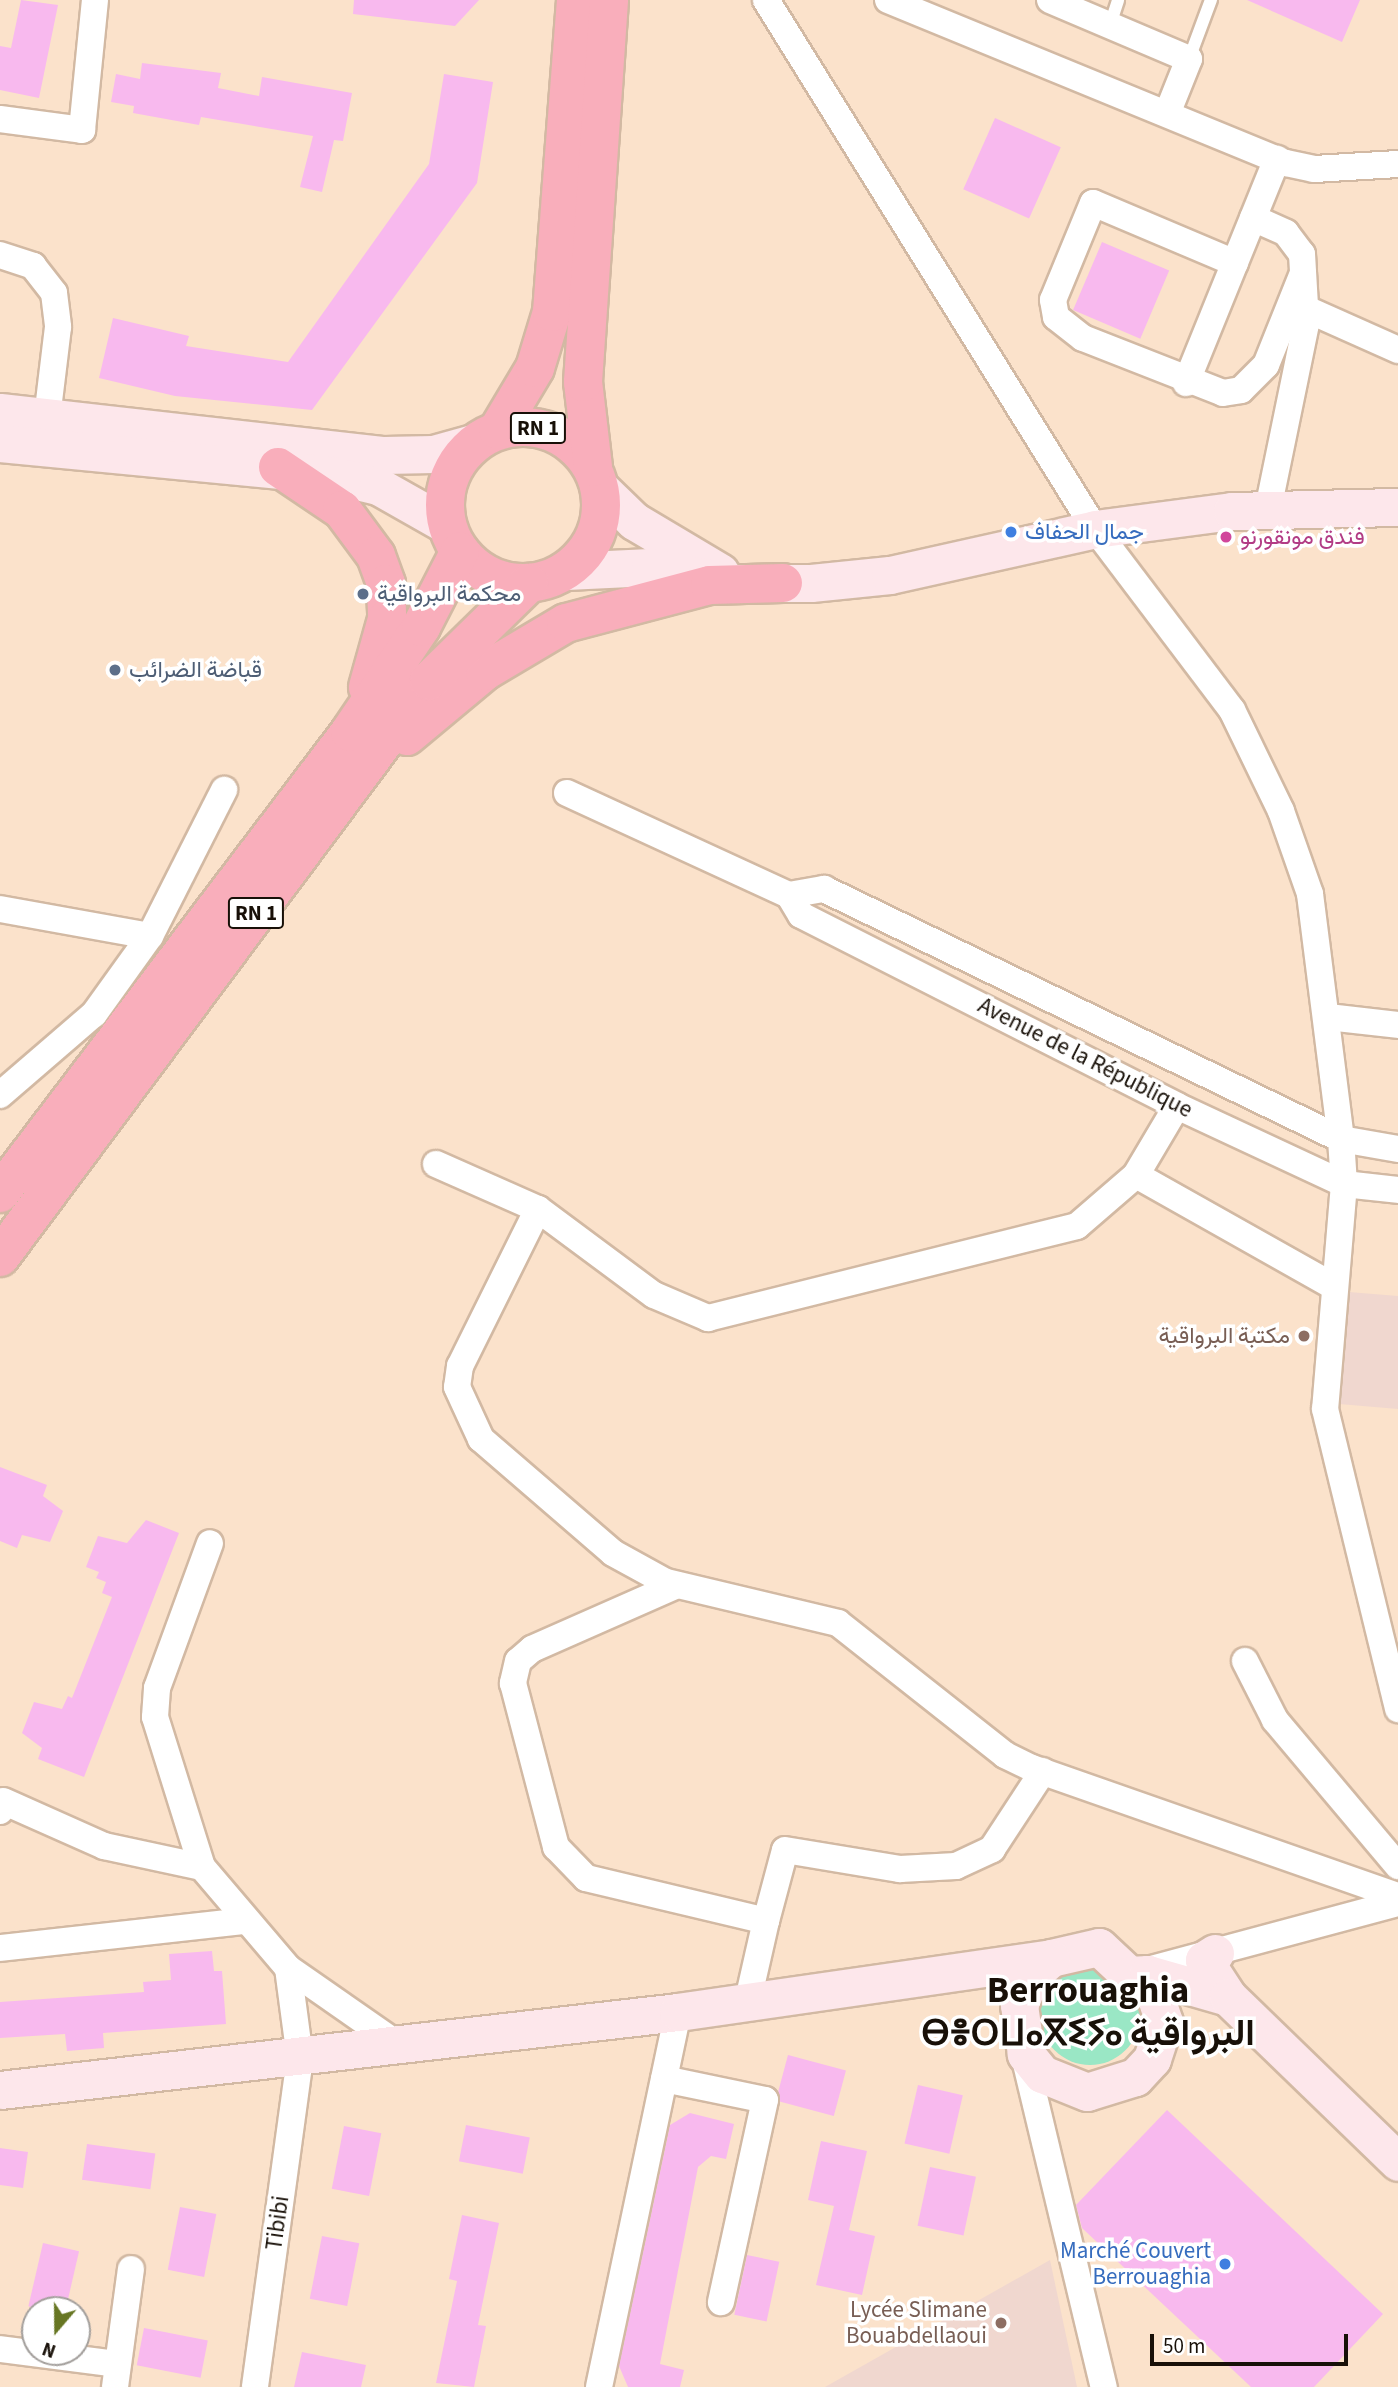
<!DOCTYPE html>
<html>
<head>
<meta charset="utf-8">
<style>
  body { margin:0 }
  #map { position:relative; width:1398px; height:2387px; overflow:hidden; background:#fbe2cb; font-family:"Source Sans 3",Vazirmatn,"Noto Sans Tifinagh",sans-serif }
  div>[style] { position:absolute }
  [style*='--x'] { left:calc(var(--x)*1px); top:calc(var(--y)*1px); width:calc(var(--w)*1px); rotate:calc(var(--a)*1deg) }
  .education>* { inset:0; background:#f0d7cf }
  .green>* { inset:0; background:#9ae7c5 }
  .round { border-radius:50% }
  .building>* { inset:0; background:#f8b9ee; transform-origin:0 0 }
  .roads { filter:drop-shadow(2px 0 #d2b9a3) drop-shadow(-2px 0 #d2b9a3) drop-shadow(0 2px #d2b9a3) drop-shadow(0 -2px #d2b9a3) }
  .lane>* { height:12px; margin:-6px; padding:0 6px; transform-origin:6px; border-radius:6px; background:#fff }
  .street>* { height:26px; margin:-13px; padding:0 13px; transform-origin:13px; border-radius:13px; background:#fff }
  .secondary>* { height:37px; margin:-18.5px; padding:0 18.5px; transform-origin:18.5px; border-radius:18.5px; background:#fde7eb }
  .highway>* { height:38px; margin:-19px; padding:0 19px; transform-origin:19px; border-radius:19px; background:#f9aebb }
  .highway>.ring { margin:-19px; padding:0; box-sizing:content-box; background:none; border:38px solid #f9aebb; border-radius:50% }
  .dots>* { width:19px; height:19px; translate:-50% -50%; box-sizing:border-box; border:4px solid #fff; border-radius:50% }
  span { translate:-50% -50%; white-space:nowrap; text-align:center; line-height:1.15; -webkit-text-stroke:7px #fff; paint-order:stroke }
  .shield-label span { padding:2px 5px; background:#fff; border:2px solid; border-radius:5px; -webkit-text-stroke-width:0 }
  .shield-label { font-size:21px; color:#181008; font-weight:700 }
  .shop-label { font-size:23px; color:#366cbe }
  .left { translate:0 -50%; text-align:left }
  .right { translate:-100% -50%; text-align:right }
  .hotel-label { font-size:23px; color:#b23c85 }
  .service-label { font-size:23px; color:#4e5e75 }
  .street-label { font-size:23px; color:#181008 }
  .education-label { font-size:23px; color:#785e54 }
  .town-label { font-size:37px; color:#181008; font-weight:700 }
  .north { position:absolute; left:21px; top:2296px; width:70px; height:70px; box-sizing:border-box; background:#fff; border:2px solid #a39f9c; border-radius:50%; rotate:200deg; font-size:19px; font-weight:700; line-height:28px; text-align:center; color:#181008 }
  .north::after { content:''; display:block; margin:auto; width:24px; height:32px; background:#677623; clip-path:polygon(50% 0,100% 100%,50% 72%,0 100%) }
  .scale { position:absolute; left:1150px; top:2334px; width:198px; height:32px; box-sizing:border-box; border:4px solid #181008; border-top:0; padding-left:9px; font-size:21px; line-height:24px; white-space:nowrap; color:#181008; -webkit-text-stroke:5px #fff; paint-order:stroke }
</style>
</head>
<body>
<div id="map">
  <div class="education">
    <div style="clip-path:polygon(1349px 1292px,1398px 1296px,1398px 1409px,1339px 1404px)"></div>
    <div style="clip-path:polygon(1050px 2260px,1077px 2387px,825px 2387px)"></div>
  </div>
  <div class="green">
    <div class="round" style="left:1040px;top:1965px;width:100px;height:100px"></div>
  </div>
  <div class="building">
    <div style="clip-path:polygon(21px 0,58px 5px,39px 98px,0 90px,0 46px,11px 48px)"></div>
    <div style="clip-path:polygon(354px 0,479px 0,455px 26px,353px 14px)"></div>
    <div style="clip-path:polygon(1247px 0,1360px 0,1342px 42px)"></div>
    <div style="clip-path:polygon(142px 63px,221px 73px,218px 88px,259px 96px,262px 77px,352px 93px,343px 141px,334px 140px,322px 192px,300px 187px,313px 136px,201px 117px,199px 125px,133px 113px,134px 106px,111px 102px,116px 74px,140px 79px)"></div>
    <div style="clip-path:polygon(444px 74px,493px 82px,477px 183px,312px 410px,175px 396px,99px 378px,113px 318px,189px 336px,186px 346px,288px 362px,429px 164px)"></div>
    <div style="left:995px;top:118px;width:72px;height:78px;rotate:24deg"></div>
    <div style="left:1102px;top:242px;width:73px;height:74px;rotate:23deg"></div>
    <div style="clip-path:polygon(0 1467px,47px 1485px,43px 1496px,63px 1511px,50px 1542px,22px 1535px,17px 1548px,0 1541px)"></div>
    <div style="clip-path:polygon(146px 1520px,179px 1533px,84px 1777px,38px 1759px,42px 1748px,22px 1733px,34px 1702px,62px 1709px,68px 1696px,72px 1698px,112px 1597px,102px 1593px,106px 1582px,96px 1578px,99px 1572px,86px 1567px,98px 1536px,127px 1543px)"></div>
    <div style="clip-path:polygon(212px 1951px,214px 1971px,222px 1971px,226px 2024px,103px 2033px,104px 2048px,67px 2051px,65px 2034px,0 2038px,0 2002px,144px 1992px,143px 1982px,171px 1980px,169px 1954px)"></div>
    <div style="left:788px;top:2055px;width:60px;height:47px;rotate:15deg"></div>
    <div style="left:918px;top:2085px;width:46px;height:60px;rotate:13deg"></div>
    <div style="clip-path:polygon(1167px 2110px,1383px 2314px,1314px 2387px,1251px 2387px,1082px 2228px,1076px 2205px)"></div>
    <div style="clip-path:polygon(690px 2113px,734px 2124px,726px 2159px,711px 2156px,698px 2167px,660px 2364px,684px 2370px,680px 2387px,628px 2387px,619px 2366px,670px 2125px)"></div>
    <div style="left:466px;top:2125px;width:65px;height:37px;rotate:11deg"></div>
    <div style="left:344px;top:2126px;width:38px;height:64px;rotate:11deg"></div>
    <div style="clip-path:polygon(821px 2141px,867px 2151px,849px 2230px,875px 2236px,862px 2295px,816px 2285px,834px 2206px,808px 2200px)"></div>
    <div style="left:87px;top:2144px;width:69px;height:36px;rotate:8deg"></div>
    <div style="clip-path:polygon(0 2148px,28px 2152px,23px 2188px,0 2185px)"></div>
    <div style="left:930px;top:2167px;width:47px;height:60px;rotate:12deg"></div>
    <div style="left:180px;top:2207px;width:37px;height:64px;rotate:11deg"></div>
    <div style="clip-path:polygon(462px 2215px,499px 2223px,478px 2325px,486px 2326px,474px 2387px,436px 2383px,457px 2281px,449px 2279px)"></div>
    <div style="left:322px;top:2236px;width:38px;height:64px;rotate:11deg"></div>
    <div style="left:43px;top:2243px;width:37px;height:65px;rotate:13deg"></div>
    <div style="left:747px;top:2255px;width:33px;height:61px;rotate:12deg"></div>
    <div style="left:144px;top:2328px;width:65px;height:38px;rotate:11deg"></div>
    <div style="clip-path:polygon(302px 2352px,366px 2365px,361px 2387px,294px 2387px)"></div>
  </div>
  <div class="roads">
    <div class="lane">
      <div style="--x:1110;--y:25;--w:26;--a:-72"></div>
      <div style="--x:1189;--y:59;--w:63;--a:-69.6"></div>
    </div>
    <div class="street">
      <div style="--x:766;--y:0;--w:623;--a:58.12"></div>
      <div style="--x:1095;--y:529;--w:227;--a:52.9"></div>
      <div style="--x:1232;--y:710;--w:112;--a:64.1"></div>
      <div style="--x:1281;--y:811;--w:88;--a:70.7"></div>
      <div style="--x:1310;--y:894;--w:247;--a:82.8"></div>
      <div style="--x:1341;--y:1139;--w:45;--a:86.2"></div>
      <div style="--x:1344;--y:1184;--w:226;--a:94.8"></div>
      <div style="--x:1325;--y:1409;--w:309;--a:76.3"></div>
      <div style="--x:888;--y:0;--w:430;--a:22.3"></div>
      <div style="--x:1286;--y:163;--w:29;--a:12"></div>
      <div style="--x:1314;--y:169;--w:84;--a:-3.4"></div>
      <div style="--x:1050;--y:0;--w:151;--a:23"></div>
      <div style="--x:1189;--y:59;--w:59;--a:111.8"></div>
      <div style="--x:0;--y:119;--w:83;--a:7.6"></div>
      <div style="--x:82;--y:130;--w:131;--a:-84.3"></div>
      <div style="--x:1253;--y:218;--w:36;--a:24"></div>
      <div style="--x:1286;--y:233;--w:26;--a:53"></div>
      <div style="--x:1302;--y:254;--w:70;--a:86.7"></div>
      <div style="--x:1306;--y:324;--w:189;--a:101.6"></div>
      <div style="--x:0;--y:255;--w:35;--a:18"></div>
      <div style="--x:33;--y:266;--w:34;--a:52"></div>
      <div style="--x:54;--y:293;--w:34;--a:83"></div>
      <div style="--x:58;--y:327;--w:108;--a:96.9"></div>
      <div style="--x:1235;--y:263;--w:154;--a:-157.1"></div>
      <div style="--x:1093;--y:203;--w:105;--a:112.4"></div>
      <div style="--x:1053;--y:300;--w:17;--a:80"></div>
      <div style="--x:1056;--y:317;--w:34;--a:38"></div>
      <div style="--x:1083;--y:338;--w:150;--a:21.4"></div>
      <div style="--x:1223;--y:393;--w:18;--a:-9"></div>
      <div style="--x:1241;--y:390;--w:35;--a:-45"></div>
      <div style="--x:1266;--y:365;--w:99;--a:-68.1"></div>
      <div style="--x:1306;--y:309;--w:101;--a:24"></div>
      <div style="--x:1186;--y:383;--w:242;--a:-67.9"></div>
      <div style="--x:567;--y:793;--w:244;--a:24.7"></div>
      <div style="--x:789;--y:895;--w:23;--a:59"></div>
      <div style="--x:801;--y:915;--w:422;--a:26.9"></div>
      <div style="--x:1177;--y:1106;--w:184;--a:25"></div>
      <div style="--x:1344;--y:1184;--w:54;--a:6.3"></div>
      <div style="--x:789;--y:895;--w:36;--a:-10"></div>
      <div style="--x:824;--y:889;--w:574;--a:25.81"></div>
      <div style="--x:1341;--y:1139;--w:58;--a:10"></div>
      <div style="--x:0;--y:909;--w:152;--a:10.2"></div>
      <div style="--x:1328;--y:1017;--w:70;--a:6.5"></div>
      <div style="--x:0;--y:1095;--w:124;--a:-40.8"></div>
      <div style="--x:94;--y:1014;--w:96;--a:-54.3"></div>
      <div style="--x:150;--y:936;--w:164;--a:-63.1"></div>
      <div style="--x:436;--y:1164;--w:111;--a:23.8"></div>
      <div style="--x:538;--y:1209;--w:144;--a:36.6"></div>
      <div style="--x:654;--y:1295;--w:59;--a:23.1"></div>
      <div style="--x:708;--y:1318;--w:380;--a:-14"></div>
      <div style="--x:1077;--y:1226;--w:78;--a:-40.8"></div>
      <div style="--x:1136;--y:1175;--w:80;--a:-59.3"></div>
      <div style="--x:1136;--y:1175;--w:226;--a:29.4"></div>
      <div style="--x:538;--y:1209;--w:175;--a:116.4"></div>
      <div style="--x:460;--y:1366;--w:21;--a:98"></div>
      <div style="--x:457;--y:1387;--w:57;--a:65.2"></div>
      <div style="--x:481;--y:1439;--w:174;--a:40.8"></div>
      <div style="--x:613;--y:1553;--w:60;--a:28.7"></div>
      <div style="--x:666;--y:1582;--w:177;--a:13.4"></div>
      <div style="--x:838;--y:1623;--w:213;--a:38.3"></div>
      <div style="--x:1005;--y:1755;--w:30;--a:26"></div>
      <div style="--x:1032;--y:1768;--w:388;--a:19.3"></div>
      <div style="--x:677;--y:1585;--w:158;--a:156.2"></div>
      <div style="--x:532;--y:1649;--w:18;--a:139"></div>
      <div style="--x:518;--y:1661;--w:23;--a:103"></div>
      <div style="--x:513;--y:1683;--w:170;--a:75.3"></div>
      <div style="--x:556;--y:1847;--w:43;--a:45.9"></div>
      <div style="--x:586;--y:1878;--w:185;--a:13.4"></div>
      <div style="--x:766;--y:1921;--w:73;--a:-75"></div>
      <div style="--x:785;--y:1850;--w:117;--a:9.4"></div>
      <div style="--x:900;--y:1869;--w:56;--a:-3.1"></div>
      <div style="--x:956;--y:1866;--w:40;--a:-25"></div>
      <div style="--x:992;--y:1849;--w:93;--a:-56.8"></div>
      <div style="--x:1245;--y:1661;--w:66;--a:63"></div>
      <div style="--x:1275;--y:1720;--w:191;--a:49.9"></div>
      <div style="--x:0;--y:1811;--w:10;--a:-73"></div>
      <div style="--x:3;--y:1801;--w:111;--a:24"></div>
      <div style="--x:104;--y:1846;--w:100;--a:12.1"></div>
      <div style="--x:202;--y:1867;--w:133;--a:49.6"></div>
      <div style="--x:288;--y:1968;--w:91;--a:82.4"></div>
      <div style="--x:300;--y:2058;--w:332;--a:97.8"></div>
      <div style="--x:202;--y:1867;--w:157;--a:-107.4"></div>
      <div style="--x:155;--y:1717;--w:29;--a:-86"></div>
      <div style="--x:157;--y:1688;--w:154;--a:-69.9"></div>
      <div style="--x:0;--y:1948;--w:245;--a:-6.3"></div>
      <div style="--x:288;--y:1968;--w:136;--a:34.9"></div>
      <div style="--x:1140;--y:1972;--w:267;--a:-15"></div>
      <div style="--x:748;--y:2000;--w:81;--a:-77.2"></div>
      <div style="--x:1024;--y:2055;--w:342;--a:76.5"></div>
      <div style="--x:664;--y:2079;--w:103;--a:11.7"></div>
      <div style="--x:765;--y:2100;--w:207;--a:102.3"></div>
      <div style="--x:0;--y:2349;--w:118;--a:7.3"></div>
      <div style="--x:115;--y:2387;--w:119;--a:-82.3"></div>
      <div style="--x:599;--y:2387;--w:383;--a:-78.1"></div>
    </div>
    <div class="secondary">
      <div style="--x:0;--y:412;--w:386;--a:6.4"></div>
      <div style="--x:384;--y:455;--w:49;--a:-1.2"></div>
      <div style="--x:433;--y:454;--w:41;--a:-15.4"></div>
      <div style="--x:0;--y:443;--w:334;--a:5.5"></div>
      <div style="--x:332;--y:475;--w:47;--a:13.4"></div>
      <div style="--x:378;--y:486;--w:79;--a:29.5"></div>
      <div style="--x:601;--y:489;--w:46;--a:44.1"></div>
      <div style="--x:634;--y:521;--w:100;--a:30.7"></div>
      <div style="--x:566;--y:571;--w:84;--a:-2.7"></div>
      <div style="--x:650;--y:567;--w:87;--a:10.5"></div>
      <div style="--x:736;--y:583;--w:75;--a:0"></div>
      <div style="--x:811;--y:583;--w:79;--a:-5.8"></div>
      <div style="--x:890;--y:575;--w:210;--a:-12.6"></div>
      <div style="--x:1095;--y:529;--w:138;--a:-7.5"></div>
      <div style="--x:1232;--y:511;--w:166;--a:-1.4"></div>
      <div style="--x:1099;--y:1947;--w:41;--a:43"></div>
      <div style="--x:1129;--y:1975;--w:19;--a:-3"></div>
      <div style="--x:1148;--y:1974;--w:51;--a:71.6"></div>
      <div style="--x:1164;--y:2022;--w:39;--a:108"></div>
      <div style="--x:1152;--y:2059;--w:25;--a:133"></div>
      <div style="--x:1135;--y:2077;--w:50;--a:162.6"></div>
      <div style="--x:1087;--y:2092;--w:48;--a:-158.2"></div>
      <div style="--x:1042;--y:2074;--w:26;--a:-129"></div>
      <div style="--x:1026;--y:2054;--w:49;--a:-98.1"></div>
      <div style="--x:1019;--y:2005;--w:33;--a:-67"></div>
      <div style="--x:1032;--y:1975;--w:25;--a:-42"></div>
      <div style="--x:1051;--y:1958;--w:49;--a:-12.9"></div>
      <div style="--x:1215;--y:1953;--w:13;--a:148"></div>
      <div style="--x:1204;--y:1960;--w:44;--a:57"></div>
      <div style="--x:1148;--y:1974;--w:83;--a:16"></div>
      <div style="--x:1228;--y:1997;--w:237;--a:44.1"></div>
      <div style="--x:0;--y:2090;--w:682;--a:-6.56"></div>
      <div style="--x:678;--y:2012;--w:377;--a:-8.2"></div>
    </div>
    <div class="highway">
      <div class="ring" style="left:445px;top:427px;width:118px;height:118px"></div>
      <div style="--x:498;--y:430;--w:72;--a:-59.2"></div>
      <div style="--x:535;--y:368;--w:59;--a:-73.1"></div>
      <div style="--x:552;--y:312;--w:313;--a:-85.6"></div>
      <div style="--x:278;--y:467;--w:77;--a:33.9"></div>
      <div style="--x:342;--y:510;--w:57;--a:53.5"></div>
      <div style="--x:376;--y:556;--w:30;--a:70"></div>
      <div style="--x:386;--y:584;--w:35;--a:88"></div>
      <div style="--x:387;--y:619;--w:71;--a:105.6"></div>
      <div style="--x:593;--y:467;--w:86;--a:-96.7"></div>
      <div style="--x:583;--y:382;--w:383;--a:-86.1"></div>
      <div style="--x:407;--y:736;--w:102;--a:-39.8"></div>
      <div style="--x:485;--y:671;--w:94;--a:-30.7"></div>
      <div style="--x:566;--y:623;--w:149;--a:-14.8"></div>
      <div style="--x:710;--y:585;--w:73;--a:-1.6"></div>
      <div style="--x:0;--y:1193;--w:579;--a:-52.79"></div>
      <div style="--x:350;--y:732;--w:127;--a:-55.9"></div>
      <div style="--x:421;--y:627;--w:85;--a:-62.8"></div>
      <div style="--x:0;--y:1257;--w:718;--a:-53.32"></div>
      <div style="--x:429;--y:681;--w:140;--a:-44.4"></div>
    </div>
  </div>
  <div class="dots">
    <div style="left:1011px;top:532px;background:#3f7fe0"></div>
    <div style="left:1226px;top:537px;background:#d1479c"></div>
    <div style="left:363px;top:594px;background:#5c6f8a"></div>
    <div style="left:115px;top:670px;background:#5c6f8a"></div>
    <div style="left:1304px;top:1336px;background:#8d6e63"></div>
    <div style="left:1225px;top:2264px;background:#3f7fe0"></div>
    <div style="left:1001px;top:2323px;background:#8d6e63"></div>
  </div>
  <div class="shield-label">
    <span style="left:538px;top:428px">RN 1</span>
    <span style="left:256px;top:913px">RN 1</span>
  </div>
  <div class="shop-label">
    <span class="left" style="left:1025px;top:532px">جمال الحفاف</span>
    <span class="right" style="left:1211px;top:2264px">Marché Couvert<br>Berrouaghia</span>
  </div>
  <div class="hotel-label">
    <span class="left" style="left:1240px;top:537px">فندق مونقورنو</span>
  </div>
  <div class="service-label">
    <span class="left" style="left:377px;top:594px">محكمة البرواقية</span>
    <span class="left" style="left:129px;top:670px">قباضة الضرائب</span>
  </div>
  <div class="street-label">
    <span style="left:1085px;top:1058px;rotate:27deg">Avenue de la République</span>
    <span style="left:278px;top:2223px;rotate:-82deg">Tibibi</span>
  </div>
  <div class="education-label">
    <span class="right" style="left:1290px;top:1336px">مكتبة البرواقية</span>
    <span class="right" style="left:987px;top:2323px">Lycée Slimane<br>Bouabdellaoui</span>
  </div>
  <div class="town-label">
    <span style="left:1088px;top:2013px">Berrouaghia<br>ⴱⴻⵔⵡⴰⴳⵉⵢⴰ البرواقية</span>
  </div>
  <div class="north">N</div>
  <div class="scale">50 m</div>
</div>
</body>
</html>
